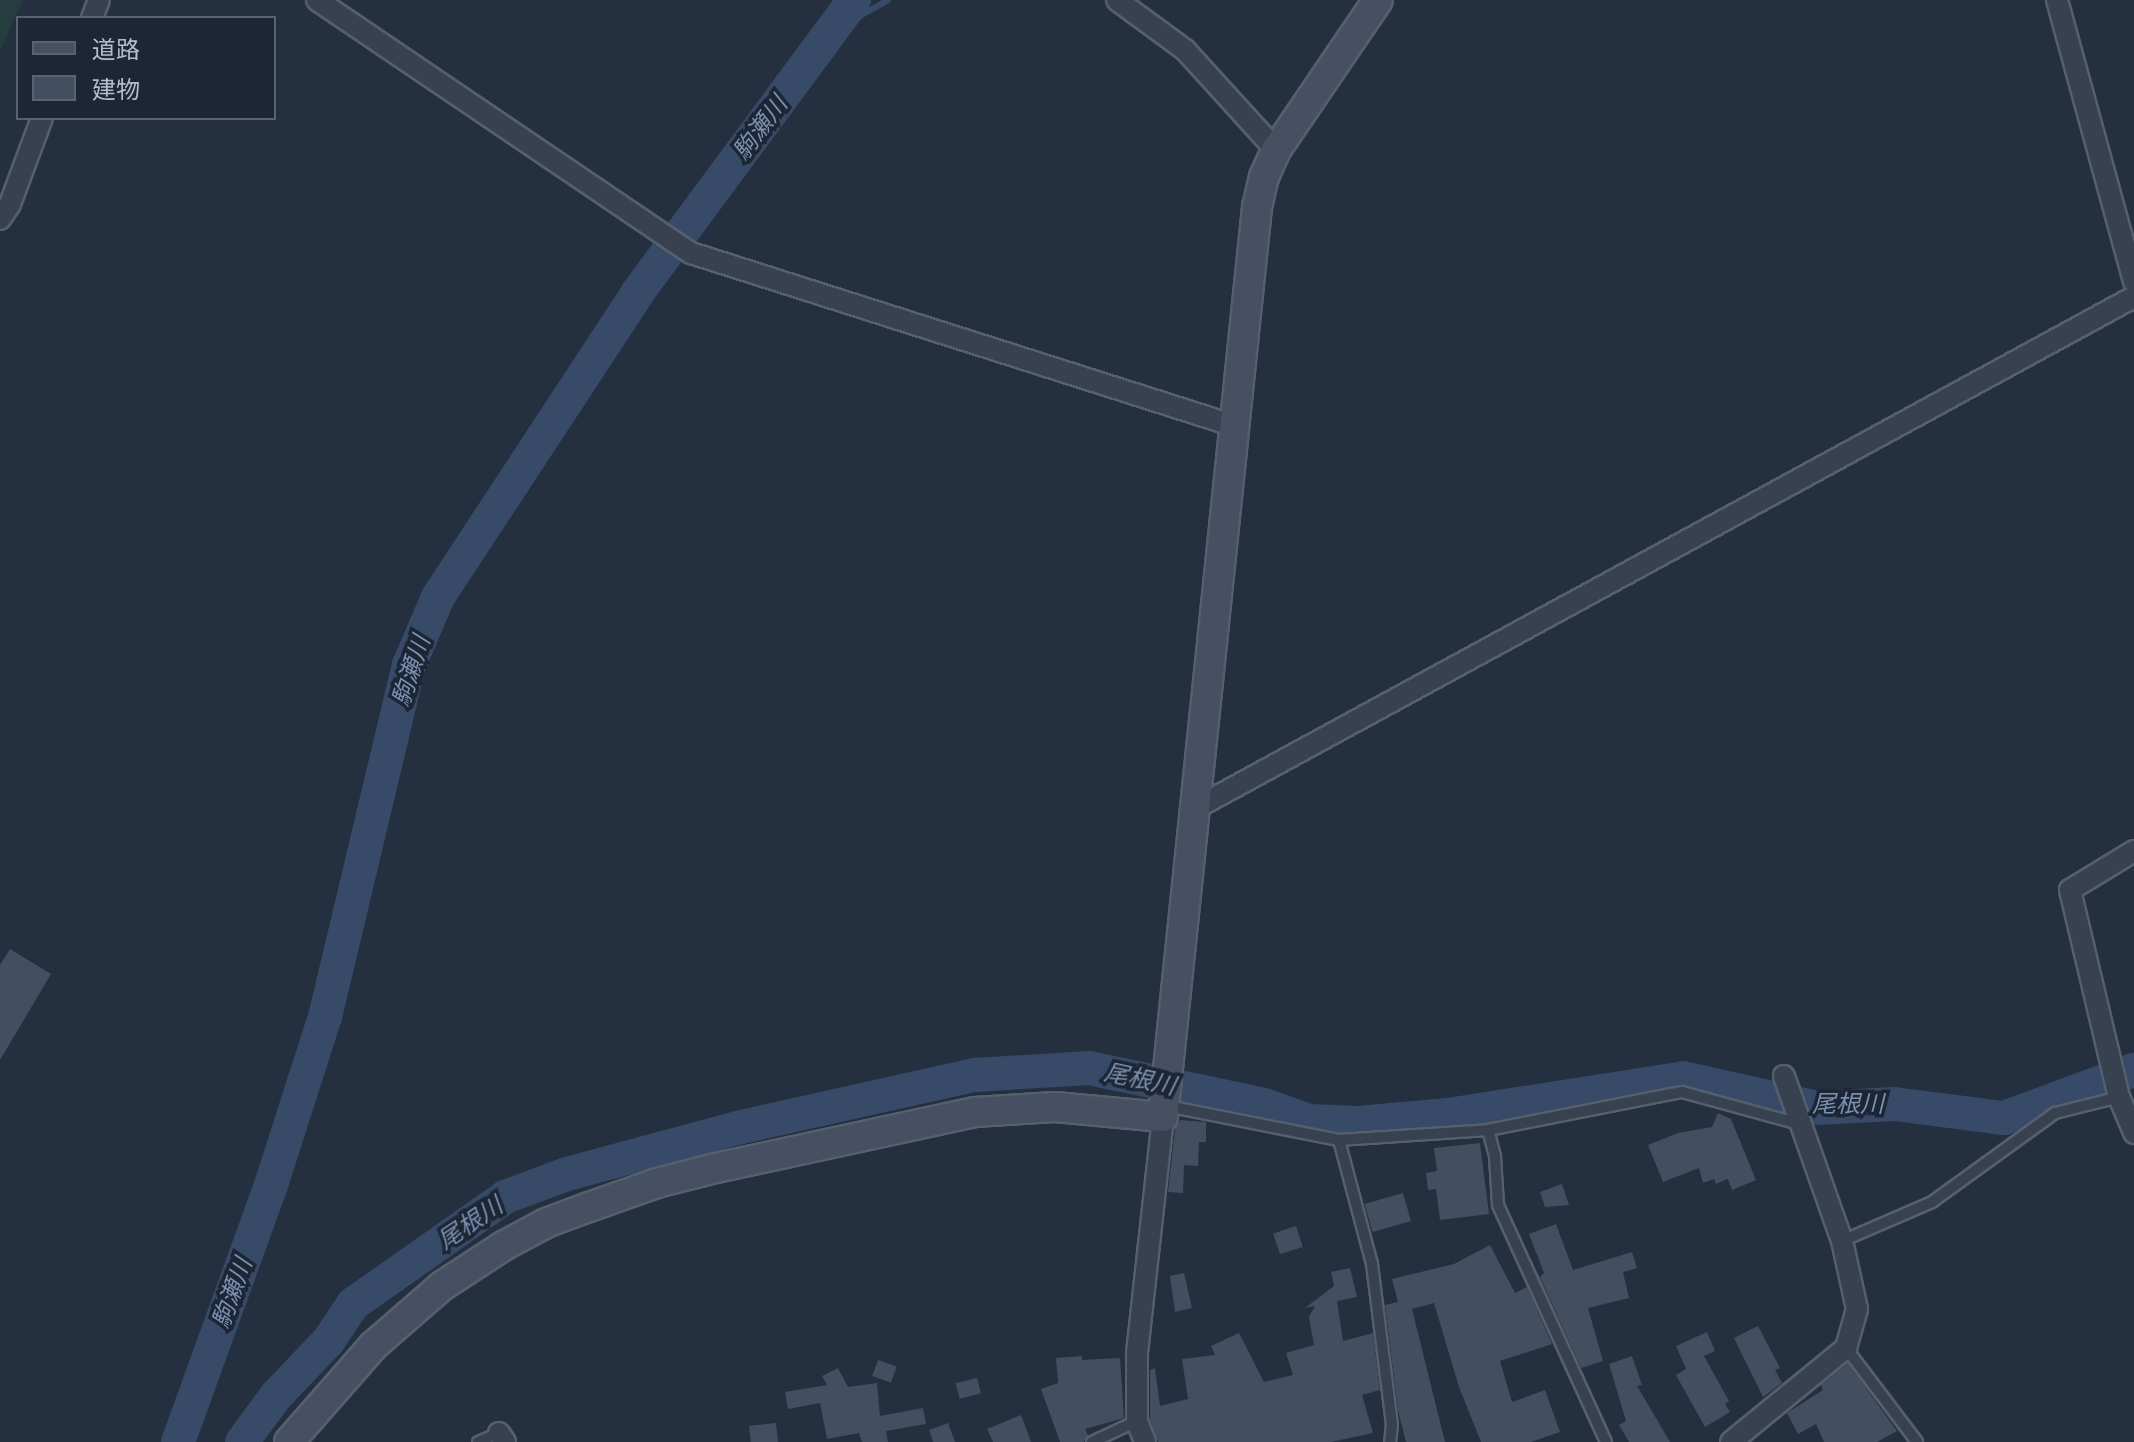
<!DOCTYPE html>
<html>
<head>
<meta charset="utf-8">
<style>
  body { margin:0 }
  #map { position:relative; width:2134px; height:1442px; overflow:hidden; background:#242f3f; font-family:Jost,"Noto Sans JP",sans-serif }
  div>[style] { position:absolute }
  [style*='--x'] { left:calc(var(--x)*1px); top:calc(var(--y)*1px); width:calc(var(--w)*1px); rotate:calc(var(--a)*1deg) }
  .green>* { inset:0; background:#263d40 }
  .stream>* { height:6px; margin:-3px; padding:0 3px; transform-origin:3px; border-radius:3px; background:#374a67 }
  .river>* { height:34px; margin:-17px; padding:0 17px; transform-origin:17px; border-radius:17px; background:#374a67 }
  .building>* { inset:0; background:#434f61; transform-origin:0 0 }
  .roads { filter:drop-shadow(2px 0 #565f6d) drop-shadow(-2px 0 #565f6d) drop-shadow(0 2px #565f6d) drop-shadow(0 -2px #565f6d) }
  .lane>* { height:10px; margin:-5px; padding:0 5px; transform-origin:5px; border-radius:5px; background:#38414f }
  .street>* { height:20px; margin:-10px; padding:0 10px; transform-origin:10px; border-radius:10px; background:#38414f }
  .secondary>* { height:28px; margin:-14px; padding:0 14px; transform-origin:14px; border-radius:14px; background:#465062 }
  span { translate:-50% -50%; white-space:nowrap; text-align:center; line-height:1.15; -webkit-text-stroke:7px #1d2634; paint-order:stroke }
  .water-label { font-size:24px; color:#7b91b2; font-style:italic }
  .legend { position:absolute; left:16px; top:16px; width:260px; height:104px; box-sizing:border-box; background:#1d2634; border:2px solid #596270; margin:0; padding:10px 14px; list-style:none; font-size:24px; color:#b4bcca }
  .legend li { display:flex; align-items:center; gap:16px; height:40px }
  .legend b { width:40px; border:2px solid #596270 }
</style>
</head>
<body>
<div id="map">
  <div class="green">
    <div style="clip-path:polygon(0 0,23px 0,0 51px)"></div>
  </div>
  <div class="stream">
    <div style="--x:832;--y:32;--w:64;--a:-29.7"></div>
  </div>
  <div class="river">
    <div style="--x:178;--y:1442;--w:270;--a:-70.1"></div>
    <div style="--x:270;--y:1188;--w:180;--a:-72.2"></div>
    <div style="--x:325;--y:1017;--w:362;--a:-76.6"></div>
    <div style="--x:409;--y:665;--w:74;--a:-66.9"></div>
    <div style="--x:438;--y:597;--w:365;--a:-56.7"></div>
    <div style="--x:638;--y:292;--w:363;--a:-53.5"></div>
    <div style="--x:242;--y:1442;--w:56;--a:-53.7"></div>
    <div style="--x:275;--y:1397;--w:79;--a:-46.5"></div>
    <div style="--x:329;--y:1340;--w:43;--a:-56.3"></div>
    <div style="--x:353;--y:1304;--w:186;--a:-35.1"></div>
    <div style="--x:505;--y:1197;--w:66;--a:-20.4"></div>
    <div style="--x:567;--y:1174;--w:176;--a:-15.1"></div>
    <div style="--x:737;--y:1128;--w:244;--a:-12.6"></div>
    <div style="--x:975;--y:1075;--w:114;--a:-3.5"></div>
    <div style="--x:1089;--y:1068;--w:179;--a:11.9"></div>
    <div style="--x:1264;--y:1105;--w:48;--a:19.6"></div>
    <div style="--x:1309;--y:1121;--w:49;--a:2.3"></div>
    <div style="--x:1358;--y:1123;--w:90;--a:-5.1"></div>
    <div style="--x:1448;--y:1115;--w:238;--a:-8.9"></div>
    <div style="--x:1683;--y:1078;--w:137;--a:12.6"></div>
    <div style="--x:1817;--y:1108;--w:77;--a:-3"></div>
    <div style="--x:1894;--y:1104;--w:111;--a:7.3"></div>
    <div style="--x:2004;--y:1118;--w:139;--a:-20.3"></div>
  </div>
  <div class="building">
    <div style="clip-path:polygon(10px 949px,51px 974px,0 1060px,0 965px)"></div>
    <div style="clip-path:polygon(1718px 1113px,1731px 1119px,1756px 1180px,1732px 1190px,1728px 1179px,1716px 1184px,1714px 1179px,1703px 1183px,1699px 1168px,1663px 1182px,1648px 1145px,1678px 1133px,1712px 1127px)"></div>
    <div style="clip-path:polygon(1180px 1120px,1206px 1122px,1206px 1142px,1199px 1142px,1198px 1166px,1184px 1165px,1183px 1193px,1168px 1192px,1175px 1129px)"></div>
    <div style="clip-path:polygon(1480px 1143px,1489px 1214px,1440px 1220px,1436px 1189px,1428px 1190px,1426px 1173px,1437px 1171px,1434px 1148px)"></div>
    <div style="clip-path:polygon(1562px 1184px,1569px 1205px,1545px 1207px,1540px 1192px)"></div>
    <div style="left:1403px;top:1193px;width:29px;height:40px;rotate:74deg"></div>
    <div style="clip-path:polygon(1556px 1224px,1573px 1270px,1632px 1252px,1637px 1268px,1623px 1272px,1629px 1298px,1588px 1308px,1603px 1361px,1581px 1368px,1540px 1277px,1544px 1273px,1529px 1234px)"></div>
    <div style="left:1296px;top:1226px;width:22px;height:24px;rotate:72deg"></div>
    <div style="clip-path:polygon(1490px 1245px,1515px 1293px,1527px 1287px,1552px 1344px,1500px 1361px,1512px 1402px,1545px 1390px,1560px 1432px,1531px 1442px,1481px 1442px,1459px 1387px,1434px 1303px,1412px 1309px,1445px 1442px,1406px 1442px,1398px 1410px,1385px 1305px,1398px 1302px,1392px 1279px,1454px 1264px)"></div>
    <div style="clip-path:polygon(1350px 1268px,1357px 1297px,1337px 1301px,1343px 1341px,1373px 1333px,1380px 1390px,1362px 1395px,1373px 1433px,1331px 1442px,1158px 1442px,1150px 1419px,1150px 1370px,1155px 1368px,1160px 1406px,1188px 1399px,1182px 1359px,1215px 1355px,1211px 1346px,1239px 1333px,1264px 1382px,1293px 1375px,1286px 1353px,1314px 1345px,1309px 1317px,1315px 1306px,1305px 1308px,1334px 1286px,1331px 1272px)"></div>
    <div style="clip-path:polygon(1184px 1273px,1192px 1308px,1175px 1312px,1170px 1276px)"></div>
    <div style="clip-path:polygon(1758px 1326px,1780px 1368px,1775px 1370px,1782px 1383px,1763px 1397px,1734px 1338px)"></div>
    <div style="clip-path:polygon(1707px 1332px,1715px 1351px,1704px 1356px,1729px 1401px,1725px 1404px,1730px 1412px,1705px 1427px,1676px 1375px,1686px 1369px,1676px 1346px)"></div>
    <div style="clip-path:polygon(1082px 1356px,1082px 1360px,1120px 1358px,1124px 1418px,1085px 1429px,1088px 1435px,1084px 1442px,1060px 1442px,1041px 1389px,1058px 1383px,1056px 1358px)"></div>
    <div style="clip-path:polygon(1632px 1356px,1642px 1385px,1637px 1386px,1670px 1442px,1629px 1442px,1619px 1425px,1626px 1421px,1609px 1364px)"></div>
    <div style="left:878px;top:1360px;width:20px;height:17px;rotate:20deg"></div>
    <div style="clip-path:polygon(1848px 1363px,1897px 1431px,1877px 1442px,1824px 1442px,1816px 1424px,1798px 1434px,1787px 1413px,1823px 1390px,1821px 1385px)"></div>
    <div style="clip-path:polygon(838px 1368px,848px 1387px,877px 1383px,880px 1416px,923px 1408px,926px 1424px,886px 1431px,888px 1442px,862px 1442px,859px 1433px,827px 1439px,820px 1403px,788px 1409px,785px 1392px,827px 1385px,822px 1376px)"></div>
    <div style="left:977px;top:1378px;width:16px;height:22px;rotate:76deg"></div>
    <div style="clip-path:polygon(1021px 1415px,1031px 1442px,993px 1442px,987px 1429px)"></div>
    <div style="left:776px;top:1423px;width:19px;height:27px;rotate:84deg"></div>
    <div style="clip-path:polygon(948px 1423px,955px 1442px,933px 1442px,929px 1430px)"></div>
  </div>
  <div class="roads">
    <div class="lane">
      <div style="--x:1167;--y:1106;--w:175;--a:11.2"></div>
      <div style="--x:1339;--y:1140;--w:149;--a:-3.8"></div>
      <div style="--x:1488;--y:1130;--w:198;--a:-11.1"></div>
      <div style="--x:1682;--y:1092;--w:121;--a:15.3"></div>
      <div style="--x:1488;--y:1130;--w:28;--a:75"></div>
      <div style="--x:1495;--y:1157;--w:48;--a:86.4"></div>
      <div style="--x:1498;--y:1205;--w:260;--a:65.5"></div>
      <div style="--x:1339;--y:1140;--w:128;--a:75.1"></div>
      <div style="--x:1372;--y:1264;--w:161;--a:82.9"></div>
      <div style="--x:1392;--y:1424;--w:18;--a:96"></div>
      <div style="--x:1842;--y:1241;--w:98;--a:-23.4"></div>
      <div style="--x:1932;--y:1202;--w:152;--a:-35.9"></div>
      <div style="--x:2055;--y:1113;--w:66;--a:-14"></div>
      <div style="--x:1846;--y:1348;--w:118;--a:52.9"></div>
      <div style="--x:478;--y:1442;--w:23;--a:-23"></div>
      <div style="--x:1092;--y:1442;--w:50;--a:-25"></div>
    </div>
    <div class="street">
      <div style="--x:317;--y:0;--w:452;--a:34.1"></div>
      <div style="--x:691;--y:253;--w:571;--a:17.64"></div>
      <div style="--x:1117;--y:0;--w:84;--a:36.3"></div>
      <div style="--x:1185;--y:50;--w:135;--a:47.7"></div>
      <div style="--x:2057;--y:0;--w:292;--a:74.7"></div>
      <div style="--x:92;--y:18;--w:19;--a:-69"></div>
      <div style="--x:0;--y:219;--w:18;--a:-56"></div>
      <div style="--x:10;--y:204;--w:92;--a:-69.6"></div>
      <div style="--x:1194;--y:809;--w:1070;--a:-28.58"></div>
      <div style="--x:2134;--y:851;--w:75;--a:148.6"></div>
      <div style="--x:2070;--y:890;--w:213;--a:76.7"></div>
      <div style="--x:2119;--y:1097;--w:39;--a:67"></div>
      <div style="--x:499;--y:1433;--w:11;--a:56"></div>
      <div style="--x:1145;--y:1442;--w:22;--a:-111"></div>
      <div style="--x:1137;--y:1421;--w:68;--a:-90"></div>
      <div style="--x:1137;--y:1353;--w:237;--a:-83.7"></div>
      <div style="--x:1731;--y:1442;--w:149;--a:-39.3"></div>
      <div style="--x:1846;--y:1348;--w:41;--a:-74.2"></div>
      <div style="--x:1857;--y:1309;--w:70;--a:-102.4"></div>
      <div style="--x:1842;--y:1241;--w:175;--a:-109.4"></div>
    </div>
    <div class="secondary">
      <div style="--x:289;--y:1442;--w:128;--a:-48.8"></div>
      <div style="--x:373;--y:1346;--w:91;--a:-41"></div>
      <div style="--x:442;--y:1286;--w:75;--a:-33.1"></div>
      <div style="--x:505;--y:1245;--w:47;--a:-28.2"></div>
      <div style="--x:546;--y:1223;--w:46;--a:-20.4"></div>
      <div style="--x:589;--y:1207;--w:72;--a:-19.4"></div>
      <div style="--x:657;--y:1183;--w:61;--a:-14.3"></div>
      <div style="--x:716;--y:1168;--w:265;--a:-12.2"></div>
      <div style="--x:975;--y:1112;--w:80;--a:-3.6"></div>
      <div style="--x:1055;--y:1107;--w:108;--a:5.3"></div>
      <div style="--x:1163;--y:1117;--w:915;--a:-84.1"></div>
      <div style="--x:1257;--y:207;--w:31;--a:-77"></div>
      <div style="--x:1264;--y:177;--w:30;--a:-66"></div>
      <div style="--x:1276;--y:150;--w:181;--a:-55.8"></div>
    </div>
  </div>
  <div class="water-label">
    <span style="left:760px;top:128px;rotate:-53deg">駒瀬川</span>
    <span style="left:411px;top:671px;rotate:-72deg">駒瀬川</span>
    <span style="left:1140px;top:1079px;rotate:12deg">尾根川</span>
    <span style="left:1848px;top:1104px">尾根川</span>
    <span style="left:470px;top:1223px;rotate:-34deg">尾根川</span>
    <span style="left:232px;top:1293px;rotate:-70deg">駒瀬川</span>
  </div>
  <ul class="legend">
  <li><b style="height:10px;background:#465062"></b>道路</li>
  <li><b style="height:22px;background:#434f61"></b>建物</li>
  </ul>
</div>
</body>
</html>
